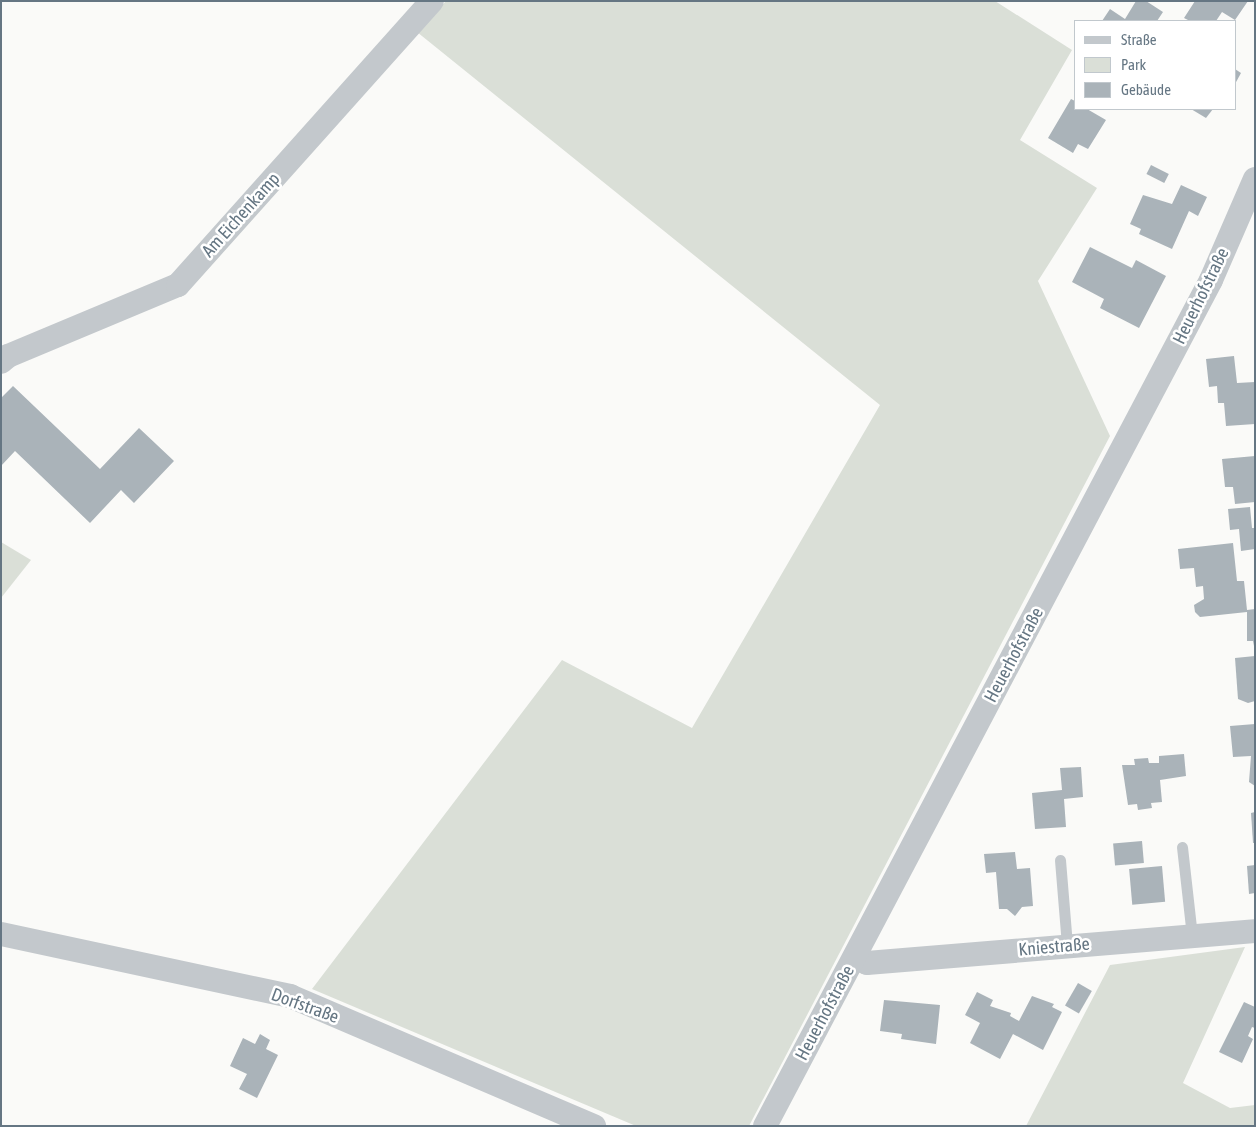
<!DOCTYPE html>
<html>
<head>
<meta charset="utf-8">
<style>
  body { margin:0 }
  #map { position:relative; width:1256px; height:1127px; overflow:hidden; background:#fafaf8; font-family:"Asap Condensed",sans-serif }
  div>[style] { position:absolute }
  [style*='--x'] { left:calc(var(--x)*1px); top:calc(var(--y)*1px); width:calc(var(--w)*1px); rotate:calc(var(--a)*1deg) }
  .green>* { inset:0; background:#dadfd7 }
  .building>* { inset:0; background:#aab3b9; transform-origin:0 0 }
  .service>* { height:11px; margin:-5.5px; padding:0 5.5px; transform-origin:5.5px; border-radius:5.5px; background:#c3c8cc }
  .minor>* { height:24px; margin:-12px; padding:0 12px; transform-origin:12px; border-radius:12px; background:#c3c8cc }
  span { translate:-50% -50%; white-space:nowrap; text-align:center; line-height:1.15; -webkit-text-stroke:5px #fff; paint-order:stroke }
  .street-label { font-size:18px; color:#657683 }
  .frame { position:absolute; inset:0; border:2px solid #657683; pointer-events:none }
  .legend { position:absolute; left:1074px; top:20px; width:162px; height:90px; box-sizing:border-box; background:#fff; border:1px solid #c1c8cd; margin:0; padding:6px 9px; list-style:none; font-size:15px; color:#657683 }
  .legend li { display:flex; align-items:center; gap:10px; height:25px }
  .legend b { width:25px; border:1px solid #c1c8cd }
</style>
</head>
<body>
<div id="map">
  <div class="green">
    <div style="clip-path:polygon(446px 1px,995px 1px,1072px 50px,1020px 140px,1097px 188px,1038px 281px,1110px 436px,749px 1126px,636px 1126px,312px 989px,562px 660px,692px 728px,880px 405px,417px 32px)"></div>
    <div style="clip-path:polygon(1px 542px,31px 560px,1px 598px)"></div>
    <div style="clip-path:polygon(1245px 947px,1183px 1083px,1230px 1108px,1255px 1105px,1255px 1126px,1026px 1126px,1110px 965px)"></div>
  </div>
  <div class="building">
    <div style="clip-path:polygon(1136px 1px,1146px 1px,1163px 12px,1157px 21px,1102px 21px,1110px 9px,1125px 19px)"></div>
    <div style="clip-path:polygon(1195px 1px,1248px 1px,1235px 20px,1222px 12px,1216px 21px,1190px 21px,1184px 18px)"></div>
    <div style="clip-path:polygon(1235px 69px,1241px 73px,1235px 84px)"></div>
    <div style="clip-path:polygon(1071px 99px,1075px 101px,1075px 109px,1087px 109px,1106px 120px,1088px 149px,1078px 144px,1073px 153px,1048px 138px)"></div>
    <div style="clip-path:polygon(1191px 109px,1213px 109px,1206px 118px)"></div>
    <div style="left:1151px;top:165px;width:20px;height:10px;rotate:27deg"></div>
    <div style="clip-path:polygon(1181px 185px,1207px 197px,1198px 216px,1189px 211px,1172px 249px,1139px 234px,1141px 229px,1130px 224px,1143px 195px,1172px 204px)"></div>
    <div style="clip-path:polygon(1090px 247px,1132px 268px,1136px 260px,1166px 276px,1139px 328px,1100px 308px,1104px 299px,1072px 282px)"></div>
    <div style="clip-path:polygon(1234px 356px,1237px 383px,1255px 382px,1255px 424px,1226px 426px,1224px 403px,1218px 403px,1217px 386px,1209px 387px,1206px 359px)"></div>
    <div style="clip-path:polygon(13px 386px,100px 469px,139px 428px,174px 461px,134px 503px,121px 490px,90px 523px,15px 451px,1px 466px,1px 398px)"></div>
    <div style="clip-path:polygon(1255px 456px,1255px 502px,1235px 504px,1233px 487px,1225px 487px,1222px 459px)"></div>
    <div style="clip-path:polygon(1250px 507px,1252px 528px,1255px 528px,1255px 549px,1241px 551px,1239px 529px,1230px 530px,1228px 509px)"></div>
    <div style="clip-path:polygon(1233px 543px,1237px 581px,1244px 581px,1247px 610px,1255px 609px,1255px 651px,1253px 641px,1247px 641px,1247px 612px,1200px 617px,1195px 612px,1194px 605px,1204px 599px,1203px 586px,1196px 587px,1194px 568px,1180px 569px,1178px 549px)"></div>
    <div style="clip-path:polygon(1255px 656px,1255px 701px,1248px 703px,1238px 699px,1235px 658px)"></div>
    <div style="clip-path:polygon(1255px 724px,1255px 786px,1249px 782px,1251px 756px,1233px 757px,1230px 726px)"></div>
    <div style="clip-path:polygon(1184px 754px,1186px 776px,1160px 780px,1162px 802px,1151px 803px,1152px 808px,1138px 810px,1137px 804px,1128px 805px,1122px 765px,1135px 765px,1134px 759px,1148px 758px,1149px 763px,1159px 763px,1159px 756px)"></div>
    <div style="clip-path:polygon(1081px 767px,1083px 797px,1064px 799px,1066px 827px,1035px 829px,1032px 793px,1062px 790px,1060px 768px)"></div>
    <div style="clip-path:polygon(1255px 812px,1255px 843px,1253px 843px,1251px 813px)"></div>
    <div style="left:1142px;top:841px;width:22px;height:29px;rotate:85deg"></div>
    <div style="clip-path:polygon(1015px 852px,1017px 869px,1030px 868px,1033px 906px,1022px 907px,1015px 916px,1007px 909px,999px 909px,996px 872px,986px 873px,984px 854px)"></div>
    <div style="clip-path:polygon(1255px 865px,1255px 893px,1249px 894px,1247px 866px)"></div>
    <div style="left:1162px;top:866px;width:36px;height:33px;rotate:85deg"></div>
    <div style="left:1078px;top:983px;width:16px;height:26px;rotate:30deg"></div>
    <div style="clip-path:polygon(977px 992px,993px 1000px,990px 1006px,1011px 1013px,1010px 1016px,1019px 1021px,1032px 996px,1054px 1004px,1052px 1007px,1062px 1012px,1043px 1050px,1013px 1034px,1000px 1059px,970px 1043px,980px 1023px,965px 1015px)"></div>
    <div style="clip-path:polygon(884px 1000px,940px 1005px,936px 1044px,901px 1039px,902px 1034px,880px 1031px)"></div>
    <div style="clip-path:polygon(1244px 1002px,1255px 1007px,1255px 1028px,1252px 1027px,1248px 1036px,1253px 1039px,1242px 1063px,1219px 1052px)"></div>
    <div style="clip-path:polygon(260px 1034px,270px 1040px,266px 1049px,278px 1055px,257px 1098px,239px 1089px,247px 1074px,230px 1066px,243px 1038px,255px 1044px)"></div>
  </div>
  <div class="service">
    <div style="--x:1182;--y:847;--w:90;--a:83.6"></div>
    <div style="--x:1060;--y:860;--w:86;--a:85.3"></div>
  </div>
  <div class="minor">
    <div style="--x:1;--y:362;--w:9;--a:-41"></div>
    <div style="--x:8;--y:356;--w:184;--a:-22.7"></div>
    <div style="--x:178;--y:285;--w:381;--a:-48.2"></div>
    <div style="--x:1;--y:934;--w:296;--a:12.1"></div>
    <div style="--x:290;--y:996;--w:331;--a:23.2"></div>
    <div style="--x:855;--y:957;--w:13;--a:27"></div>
    <div style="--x:867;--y:963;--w:389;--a:-4.7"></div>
    <div style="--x:765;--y:1126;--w:956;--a:-62.2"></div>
    <div style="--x:1211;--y:280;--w:110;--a:-66.5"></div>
  </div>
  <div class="street-label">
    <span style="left:241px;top:215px;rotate:-48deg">Am Eichenkamp</span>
    <span style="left:1201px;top:296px;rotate:-64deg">Heuerhofstraße</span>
    <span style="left:1014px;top:655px;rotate:-62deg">Heuerhofstraße</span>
    <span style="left:1054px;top:947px;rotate:-5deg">Kniestraße</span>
    <span style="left:305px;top:1006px;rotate:20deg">Dorfstraße</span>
    <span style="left:825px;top:1013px;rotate:-62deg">Heuerhofstraße</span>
  </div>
  <div class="frame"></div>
  <ul class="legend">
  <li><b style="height:6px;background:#c3c8cc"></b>Straße</li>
  <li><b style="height:14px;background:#dadfd7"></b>Park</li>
  <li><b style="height:14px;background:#aab3b9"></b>Gebäude</li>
  </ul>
</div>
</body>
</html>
